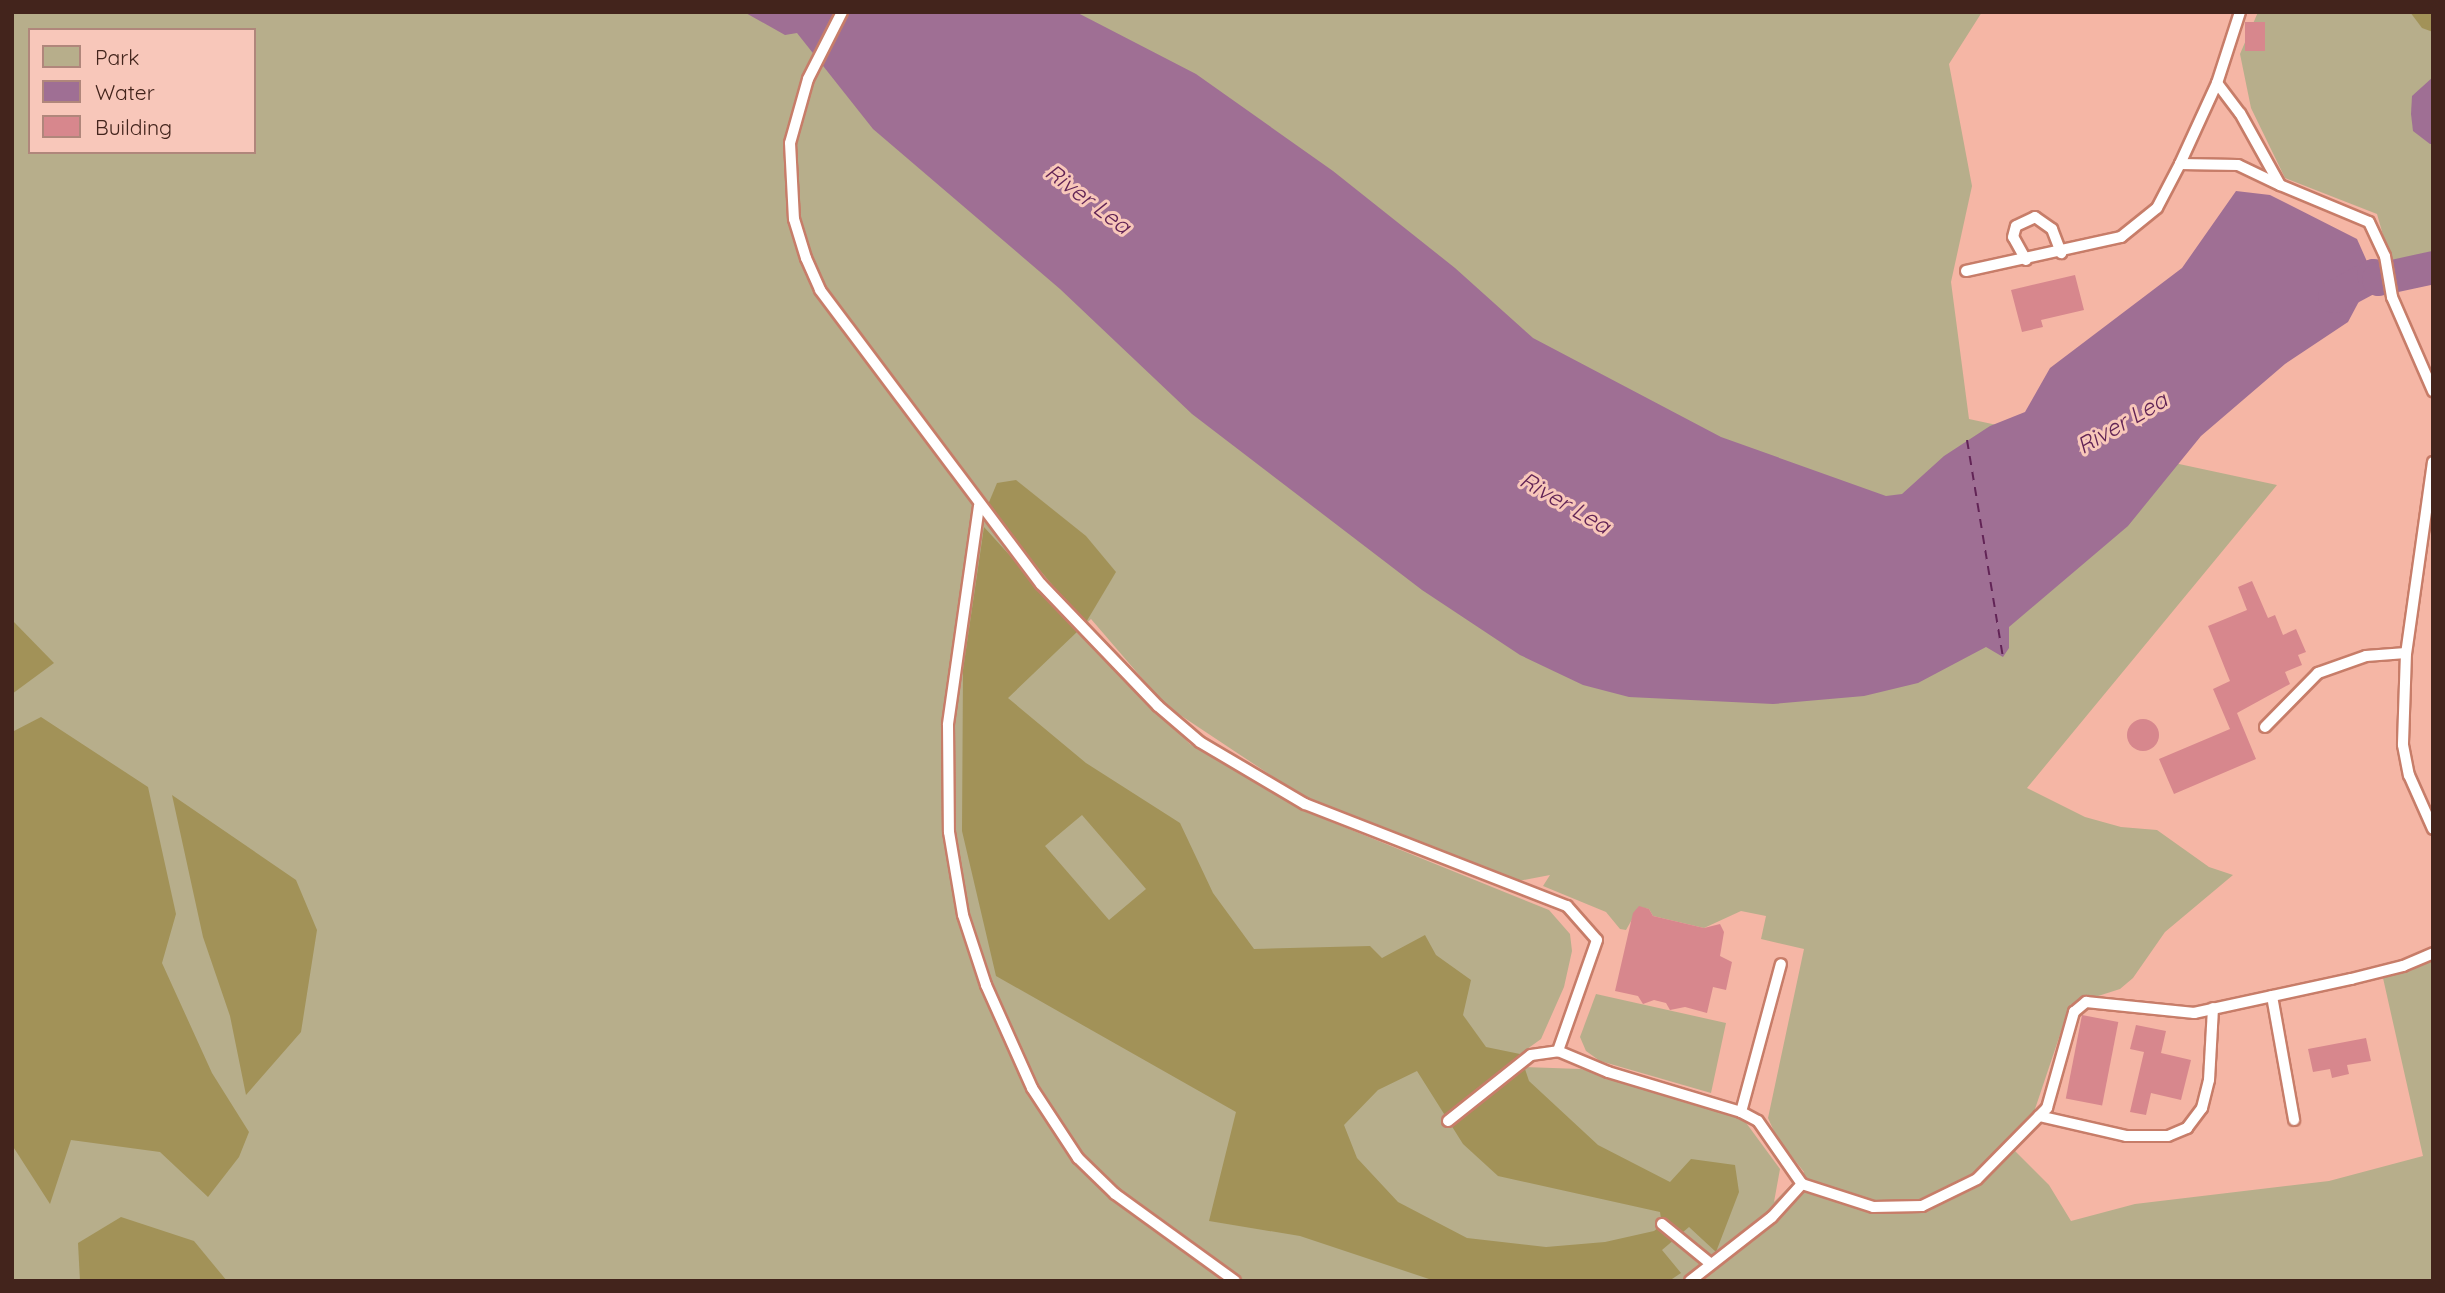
<!DOCTYPE html>
<html>
<head>
<meta charset="utf-8">
<style>
  body { margin:0 }
  #map { position:relative; width:2445px; height:1293px; overflow:hidden; background:#f5b6a5; font-family:Quicksand,sans-serif }
  div>[style] { position:absolute }
  [style*='--x'] { left:calc(var(--x)*1px); top:calc(var(--y)*1px); width:calc(var(--w)*1px); rotate:calc(var(--a)*1deg) }
  .green>* { inset:0; background:#b7ae8b }
  .forest>* { inset:0; background:#a29258 }
  .water>* { inset:0; background:#9f6f94 }
  .river>* { height:33px; margin:-16.5px; padding:0 16.5px; transform-origin:16.5px; border-radius:16.5px; background:#9f6f94 }
  .ferry>* { height:2px; margin-top:-1px; transform-origin:0; background:repeating-linear-gradient(90deg,#622456 0 9px,transparent 0 16px) }
  .building>* { inset:0; background:#d7878d; transform-origin:0 0 }
  .round { border-radius:50% }
  .roads { filter:drop-shadow(2px 0 #c77d69) drop-shadow(-2px 0 #c77d69) drop-shadow(0 2px #c77d69) drop-shadow(0 -2px #c77d69) }
  .lane>* { height:10px; margin:-5px; padding:0 5px; transform-origin:5px; border-radius:5px; background:#fff }
  span { translate:-50% -50%; white-space:nowrap; text-align:center; line-height:1.15; -webkit-text-stroke:6px #f8c7ba; paint-order:stroke }
  .water-label { font-size:23px; color:#622456; font-style:italic }
  .frame { position:absolute; inset:0; border:14px solid #43241c; pointer-events:none }
  .legend { position:absolute; left:28px; top:28px; width:228px; height:126px; box-sizing:border-box; background:#f8c7ba; border:2px solid #b0867b; margin:0; padding:9px 12px; list-style:none; font-size:21px; color:#43241c }
  .legend li { display:flex; align-items:center; gap:14px; height:35px }
  .legend b { width:35px; border:2px solid #b0867b }
</style>
</head>
<body>
<div id="map">
  <div class="green">
    <div style="clip-path:polygon(evenodd,12px 12px,1982px 12px,1949px 64px,1972px 186px,1951px 282px,1969px 419px,2277px 485px,2027px 788px,2085px 817px,2121px 827px,2157px 830px,2209px 867px,2233px 875px,2165px 932px,2133px 978px,2120px 989px,2070px 1005px,2034px 1112px,2006px 1142px,2049px 1185px,2071px 1221px,2135px 1204px,2329px 1181px,2423px 1156px,2383px 978px,2433px 956px,2433px 1281px,12px 1281px,12px 12px,30px 30px,254px 30px,254px 152px,30px 152px,30px 30px,12px 12px,1091px 619px,1165px 705px,1299px 794px,1518px 881px,1550px 875px,1543px 886px,1606px 912px,1620px 929px,1626px 930px,1639px 907px,1649px 909px,1653px 916px,1704px 928px,1741px 911px,1766px 916px,1761px 939px,1804px 949px,1768px 1118px,1777px 1138px,1804px 1172px,1774px 1202px,1780px 1169px,1744px 1120px,1581px 1069px,1524px 1067px,1520px 1054px,1541px 1039px,1564px 987px,1572px 951px,1570px 934px,1549px 910px,1307px 812px,1190px 744px,1078px 631px,1091px 619px)"></div>
    <div style="clip-path:polygon(2258px 12px,2433px 12px,2433px 284px,2399px 291px,2377px 214px,2285px 178px,2251px 108px,2240px 54px)"></div>
    <div style="clip-path:polygon(1596px 994px,1726px 1023px,1711px 1093px,1600px 1061px,1586px 1051px,1580px 1037px)"></div>
  </div>
  <div class="forest">
    <div style="clip-path:polygon(2410px 12px,2433px 12px,2433px 32px,2422px 28px)"></div>
    <div style="clip-path:polygon(1016px 480px,1086px 536px,1116px 572px,1085px 624px,987px 507px,997px 483px)"></div>
    <div style="clip-path:polygon(evenodd,984px 527px,1078px 631px,1008px 698px,1086px 763px,1180px 823px,1213px 893px,1254px 949px,1370px 946px,1382px 958px,1425px 935px,1436px 955px,1471px 980px,1463px 1015px,1486px 1047px,1520px 1054px,1529px 1081px,1598px 1145px,1670px 1182px,1691px 1159px,1735px 1165px,1739px 1192px,1716px 1252px,1689px 1227px,1662px 1250px,1681px 1273px,1669px 1281px,1435px 1281px,1300px 1236px,1209px 1221px,1236px 1112px,996px 976px,962px 831px,963px 670px,984px 527px,1082px 815px,1146px 889px,1109px 920px,1045px 846px,1082px 815px,984px 527px,1417px 1071px,1463px 1144px,1498px 1176px,1660px 1212px,1662px 1225px,1654px 1231px,1605px 1242px,1546px 1247px,1467px 1238px,1398px 1202px,1357px 1158px,1344px 1125px,1378px 1090px,1417px 1071px)"></div>
    <div style="clip-path:polygon(12px 620px,54px 663px,12px 694px)"></div>
    <div style="clip-path:polygon(41px 717px,148px 787px,176px 914px,162px 963px,212px 1073px,249px 1132px,239px 1157px,208px 1197px,160px 1152px,71px 1140px,50px 1204px,12px 1145px,12px 732px)"></div>
    <div style="clip-path:polygon(172px 795px,296px 880px,317px 930px,301px 1032px,246px 1095px,230px 1016px,203px 937px)"></div>
    <div style="clip-path:polygon(121px 1217px,194px 1241px,227px 1281px,80px 1281px,78px 1243px)"></div>
  </div>
  <div class="water">
    <div style="clip-path:polygon(744px 12px,1076px 12px,1196px 74px,1333px 171px,1455px 268px,1533px 338px,1721px 437px,1886px 496px,1902px 494px,1944px 456px,1990px 426px,2025px 412px,2050px 368px,2182px 268px,2236px 191px,2270px 195px,2357px 239px,2373px 275px,2348px 322px,2285px 364px,2201px 436px,2128px 526px,2009px 627px,2009px 648px,2003px 657px,1986px 647px,1918px 683px,1864px 696px,1773px 704px,1629px 697px,1583px 685px,1520px 655px,1422px 590px,1192px 414px,1060px 289px,873px 129px,797px 33px,785px 35px)"></div>
    <div style="clip-path:polygon(2433px 77px,2433px 144px,2430px 144px,2413px 131px,2411px 114px,2412px 96px)"></div>
  </div>
  <div class="river">
    <div style="--x:2334;--y:296;--w:44;--a:-28.3"></div>
    <div style="--x:2373;--y:275;--w:6;--a:39"></div>
    <div style="--x:2378;--y:279;--w:56;--a:-12.3"></div>
  </div>
  <div class="ferry">
    <div style="--x:1967;--y:440;--w:220;--a:80.6"></div>
  </div>
  <div class="building">
    <div style="left:2245px;top:22px;width:20px;height:29px"></div>
    <div style="clip-path:polygon(2075px 275px,2084px 310px,2041px 320px,2043px 327px,2022px 332px,2011px 290px)"></div>
    <div style="clip-path:polygon(2252px 581px,2268px 618px,2275px 615px,2283px 635px,2296px 629px,2306px 652px,2298px 655px,2302px 665px,2285px 672px,2290px 684px,2237px 713px,2256px 759px,2174px 794px,2159px 759px,2230px 729px,2213px 689px,2230px 681px,2208px 626px,2247px 610px,2238px 587px)"></div>
    <div class="round" style="left:2127px;top:719px;width:32px;height:32px"></div>
    <div style="clip-path:polygon(1639px 906px,1649px 909px,1653px 916px,1704px 928px,1720px 924px,1724px 932px,1720px 956px,1732px 962px,1726px 990px,1713px 987px,1707px 1013px,1685px 1007px,1670px 1010px,1666px 1003px,1654px 1000px,1643px 1004px,1638px 996px,1615px 991px,1633px 913px)"></div>
    <div style="left:2082px;top:1015px;width:37px;height:85px;rotate:11deg"></div>
    <div style="clip-path:polygon(2136px 1025px,2166px 1031px,2161px 1053px,2191px 1060px,2181px 1100px,2151px 1093px,2146px 1115px,2130px 1112px,2144px 1052px,2130px 1049px)"></div>
    <div style="clip-path:polygon(2366px 1038px,2371px 1061px,2347px 1065px,2349px 1074px,2332px 1078px,2330px 1069px,2313px 1072px,2308px 1049px)"></div>
  </div>
  <div class="roads">
    <div class="lane">
      <div style="--x:842;--y:12;--w:75;--a:116.9"></div>
      <div style="--x:808;--y:79;--w:66;--a:105.7"></div>
      <div style="--x:790;--y:143;--w:76;--a:87"></div>
      <div style="--x:794;--y:219;--w:41;--a:72.9"></div>
      <div style="--x:806;--y:258;--w:35;--a:66"></div>
      <div style="--x:820;--y:290;--w:368;--a:53.1"></div>
      <div style="--x:1041;--y:584;--w:169;--a:46.2"></div>
      <div style="--x:1158;--y:706;--w:55;--a:40.6"></div>
      <div style="--x:1200;--y:742;--w:122;--a:30.6"></div>
      <div style="--x:1305;--y:804;--w:281;--a:21.3"></div>
      <div style="--x:1567;--y:906;--w:45;--a:48.6"></div>
      <div style="--x:1597;--y:940;--w:118;--a:109.4"></div>
      <div style="--x:1558;--y:1051;--w:54;--a:22.8"></div>
      <div style="--x:1608;--y:1072;--w:139;--a:16.7"></div>
      <div style="--x:1741;--y:1112;--w:19;--a:28"></div>
      <div style="--x:1758;--y:1121;--w:77;--a:55.1"></div>
      <div style="--x:2240;--y:12;--w:75;--a:107.9"></div>
      <div style="--x:2217;--y:83;--w:38;--a:53"></div>
      <div style="--x:2240;--y:113;--w:82;--a:60.9"></div>
      <div style="--x:2280;--y:185;--w:96;--a:22.6"></div>
      <div style="--x:2369;--y:222;--w:38;--a:65"></div>
      <div style="--x:2385;--y:256;--w:42;--a:80.3"></div>
      <div style="--x:2392;--y:297;--w:103;--a:66.4"></div>
      <div style="--x:2217;--y:83;--w:89;--a:114.6"></div>
      <div style="--x:2180;--y:164;--w:58;--a:1"></div>
      <div style="--x:2238;--y:165;--w:47;--a:25.5"></div>
      <div style="--x:2026;--y:260;--w:26;--a:-119"></div>
      <div style="--x:2013;--y:237;--w:11;--a:-75"></div>
      <div style="--x:2016;--y:226;--w:21;--a:-25"></div>
      <div style="--x:2035;--y:217;--w:21;--a:35"></div>
      <div style="--x:2052;--y:229;--w:26;--a:69"></div>
      <div style="--x:1966;--y:271;--w:159;--a:-12.4"></div>
      <div style="--x:2121;--y:237;--w:46;--a:-38.9"></div>
      <div style="--x:2157;--y:208;--w:50;--a:-62.4"></div>
      <div style="--x:2433;--y:462;--w:193;--a:98"></div>
      <div style="--x:2406;--y:653;--w:92;--a:91.9"></div>
      <div style="--x:2403;--y:745;--w:31;--a:79"></div>
      <div style="--x:2409;--y:775;--w:59;--a:66"></div>
      <div style="--x:979;--y:506;--w:221;--a:98.1"></div>
      <div style="--x:948;--y:725;--w:107;--a:89.5"></div>
      <div style="--x:949;--y:832;--w:84;--a:80.4"></div>
      <div style="--x:963;--y:915;--w:74;--a:71.8"></div>
      <div style="--x:986;--y:985;--w:113;--a:65.9"></div>
      <div style="--x:1032;--y:1088;--w:84;--a:56.7"></div>
      <div style="--x:1078;--y:1158;--w:52;--a:44.2"></div>
      <div style="--x:1115;--y:1194;--w:148;--a:35.9"></div>
      <div style="--x:2265;--y:727;--w:76;--a:-45.5"></div>
      <div style="--x:2318;--y:673;--w:51;--a:-19.5"></div>
      <div style="--x:2366;--y:656;--w:40;--a:-4.3"></div>
      <div style="--x:2272;--y:996;--w:126;--a:79.9"></div>
      <div style="--x:1741;--y:1112;--w:153;--a:-74.9"></div>
      <div style="--x:2039;--y:1116;--w:89;--a:12.9"></div>
      <div style="--x:2126;--y:1136;--w:42;--a:0"></div>
      <div style="--x:2168;--y:1136;--w:21;--a:-23"></div>
      <div style="--x:2187;--y:1128;--w:25;--a:-53"></div>
      <div style="--x:2202;--y:1108;--w:29;--a:-76"></div>
      <div style="--x:2209;--y:1080;--w:72;--a:-86.8"></div>
      <div style="--x:1448;--y:1121;--w:106;--a:-38.5"></div>
      <div style="--x:1531;--y:1055;--w:27;--a:-8"></div>
      <div style="--x:1662;--y:1224;--w:63;--a:39.2"></div>
      <div style="--x:1690;--y:1281;--w:104;--a:-38"></div>
      <div style="--x:1772;--y:1217;--w:45;--a:-47.7"></div>
      <div style="--x:1802;--y:1184;--w:75;--a:17.9"></div>
      <div style="--x:1873;--y:1207;--w:49;--a:-1.2"></div>
      <div style="--x:1922;--y:1206;--w:61;--a:-26.1"></div>
      <div style="--x:1977;--y:1179;--w:100;--a:-45.4"></div>
      <div style="--x:2047;--y:1108;--w:100;--a:-74.3"></div>
      <div style="--x:2074;--y:1012;--w:16;--a:-40"></div>
      <div style="--x:2086;--y:1002;--w:109;--a:5.8"></div>
      <div style="--x:2194;--y:1013;--w:161;--a:-12.2"></div>
      <div style="--x:2351;--y:979;--w:54;--a:-14"></div>
      <div style="--x:2403;--y:966;--w:33;--a:-23"></div>
    </div>
  </div>
  <div class="water-label">
    <span style="left:1088px;top:199px;rotate:37deg">River Lea</span>
    <span style="left:2122px;top:423px;rotate:-30deg">River Lea</span>
    <span style="left:1565px;top:503px;rotate:30deg">River Lea</span>
  </div>
  <div class="frame"></div>
  <ul class="legend">
  <li><b style="height:19px;background:#b7ae8b"></b>Park</li>
  <li><b style="height:19px;background:#9f6f94"></b>Water</li>
  <li><b style="height:19px;background:#d7878d"></b>Building</li>
  </ul>
</div>
</body>
</html>
